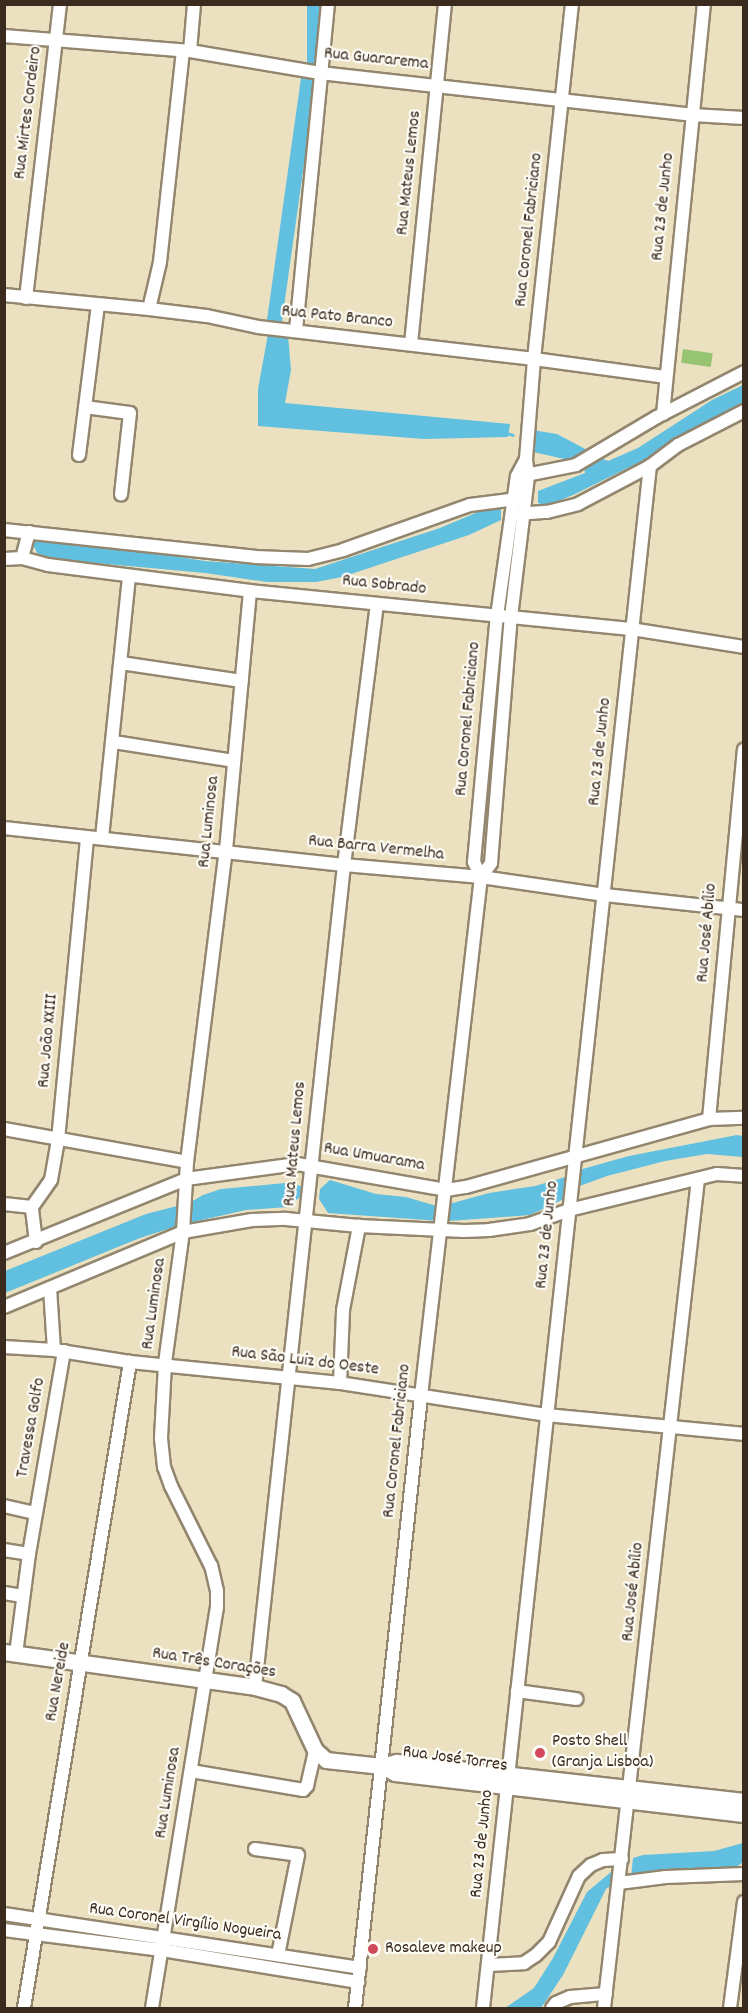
<!DOCTYPE html>
<html>
<head>
<meta charset="utf-8">
<style>
  body { margin:0 }
  #map { position:relative; width:748px; height:2013px; overflow:hidden; background:#ebe1c0; font-family:Dekko,sans-serif }
  div>[style] { position:absolute }
  [style*='--x'] { left:calc(var(--x)*1px); top:calc(var(--y)*1px); width:calc(var(--w)*1px); rotate:calc(var(--a)*1deg) }
  .green>* { inset:0; background:#97c472; transform-origin:0 0 }
  .water>* { inset:0; background:#61bfdf; transform-origin:0 0 }
  .stream>* { height:3px; margin:-1.5px; padding:0 1.5px; transform-origin:1.5px; border-radius:1.5px; background:#61bfdf }
  .roads { filter:drop-shadow(2px 0 #93866f) drop-shadow(-2px 0 #93866f) drop-shadow(0 2px #93866f) drop-shadow(0 -2px #93866f) }
  .minor>* { height:12px; margin:-6px; padding:0 6px; transform-origin:6px; border-radius:6px; background:#fff }
  .tertiary>* { height:15px; margin:-7.5px; padding:0 7.5px; transform-origin:7.5px; border-radius:7.5px; background:#fff }
  .dots>* { width:16px; height:16px; translate:-50% -50%; box-sizing:border-box; border:3px solid #fdfcf7; border-radius:50% }
  span { translate:-50% -50%; white-space:nowrap; text-align:center; line-height:1.15; -webkit-text-stroke:4.5px #fdfcf7; paint-order:stroke }
  .street-label { font-size:18px; color:#3b2a1e }
  .poi-label { font-size:18px; color:#3b2a1e }
  .left { translate:0 -50%; text-align:left }
  .frame { position:absolute; inset:0; border:6px solid #3b2a1e; pointer-events:none }
</style>
</head>
<body>
<div id="map">
  <div class="green">
    <div style="left:683px;top:349px;width:30px;height:14px;rotate:8deg"></div>
  </div>
  <div class="water">
    <div style="left:307px;top:5px;width:16px;height:63px"></div>
    <div style="left:301px;top:78px;width:15px;height:249px;rotate:8deg"></div>
    <div style="clip-path:polygon(268px 334px,288px 335px,291px 370px,285px 403px,510px 424px,508px 437px,424px 439px,258px 426px,258px 389px)"></div>
    <div style="clip-path:polygon(743px 385px,743px 403px,660px 452px,573px 495px,546px 506px,538px 503px,538px 491px,585px 473px,584px 465px,599px 457px,608px 461px,638px 448px,712px 400px)"></div>
    <div style="clip-path:polygon(532px 430px,557px 434px,589px 451px,573px 461px,529px 451px)"></div>
    <div style="clip-path:polygon(501px 505px,501px 520px,469px 535px,342px 577px,316px 582px,267px 582px,205px 573px,52px 559px,37px 553px,33px 545px,35px 542px,51px 537px,205px 561px,315px 569px,440px 528px,492px 506px)"></div>
    <div style="clip-path:polygon(737px 1135px,743px 1136px,743px 1157px,707px 1154px,665px 1161px,607px 1176px,577px 1187px,579px 1170px,629px 1156px)"></div>
    <div style="clip-path:polygon(569px 1176px,566px 1198px,530px 1215px,449px 1221px,449px 1204px,489px 1193px,535px 1186px)"></div>
    <div style="clip-path:polygon(330px 1180px,376px 1194px,406px 1197px,440px 1207px,440px 1221px,328px 1213px,319px 1199px,320px 1189px)"></div>
    <div style="clip-path:polygon(285px 1183px,301px 1186px,300px 1197px,288px 1207px,246px 1210px,189px 1223px,191px 1202px,203px 1195px,221px 1189px)"></div>
    <div style="clip-path:polygon(181px 1205px,180px 1225px,140px 1238px,5px 1293px,5px 1271px,146px 1214px)"></div>
    <div style="clip-path:polygon(743px 1843px,743px 1862px,735px 1868px,661px 1872px,631px 1877px,633px 1858px,643px 1855px,714px 1851px)"></div>
    <div style="clip-path:polygon(617px 1867px,614px 1884px,606px 1889px,563px 1975px,541px 2008px,505px 2008px,534px 1988px,553px 1958px,587px 1892px)"></div>
  </div>
  <div class="stream">
    <div style="--x:506;--y:433;--w:7;--a:16"></div>
  </div>
  <div class="roads">
    <div class="minor">
      <div style="--x:4;--y:36;--w:187;--a:4.6"></div>
      <div style="--x:190;--y:51;--w:132;--a:9.6"></div>
      <div style="--x:320;--y:73;--w:374;--a:6.4"></div>
      <div style="--x:692;--y:115;--w:52;--a:3.3"></div>
      <div style="--x:190;--y:51;--w:47;--a:-85.1"></div>
      <div style="--x:4;--y:295;--w:146;--a:5.5"></div>
      <div style="--x:149;--y:309;--w:58;--a:6.9"></div>
      <div style="--x:207;--y:316;--w:52;--a:12.2"></div>
      <div style="--x:258;--y:327;--w:278;--a:6.6"></div>
      <div style="--x:534;--y:359;--w:132;--a:7.8"></div>
      <div style="--x:26;--y:298;--w:296;--a:-83.4"></div>
      <div style="--x:149;--y:309;--w:48;--a:-76.8"></div>
      <div style="--x:160;--y:262;--w:212;--a:-83.8"></div>
      <div style="--x:296;--y:330;--w:328;--a:-84.4"></div>
      <div style="--x:411;--y:344;--w:342;--a:-84.3"></div>
      <div style="--x:85;--y:407;--w:45;--a:7.6"></div>
      <div style="--x:130;--y:413;--w:82;--a:96.3"></div>
      <div style="--x:663;--y:414;--w:412;--a:-84.3"></div>
      <div style="--x:79;--y:455;--w:151;--a:-82.8"></div>
      <div style="--x:521;--y:476;--w:56;--a:-11.3"></div>
      <div style="--x:576;--y:465;--w:94;--a:-30.7"></div>
      <div style="--x:657;--y:417;--w:98;--a:-27.3"></div>
      <div style="--x:516;--y:514;--w:31;--a:-4"></div>
      <div style="--x:547;--y:512;--w:32;--a:-14"></div>
      <div style="--x:578;--y:504;--w:81;--a:-27.8"></div>
      <div style="--x:650;--y:466;--w:35;--a:-37"></div>
      <div style="--x:678;--y:445;--w:74;--a:-27.3"></div>
      <div style="--x:4;--y:530;--w:252;--a:6.1"></div>
      <div style="--x:255;--y:557;--w:53;--a:2.2"></div>
      <div style="--x:308;--y:559;--w:36;--a:-14"></div>
      <div style="--x:343;--y:550;--w:135;--a:-19.5"></div>
      <div style="--x:470;--y:505;--w:54;--a:-7.4"></div>
      <div style="--x:22;--y:558;--w:27;--a:-75"></div>
      <div style="--x:4;--y:559;--w:18;--a:-3"></div>
      <div style="--x:22;--y:558;--w:27;--a:15"></div>
      <div style="--x:48;--y:565;--w:204;--a:7.3"></div>
      <div style="--x:250;--y:591;--w:384;--a:5.7"></div>
      <div style="--x:632;--y:629;--w:113;--a:9.1"></div>
      <div style="--x:121;--y:663;--w:122;--a:8.5"></div>
      <div style="--x:114;--y:742;--w:121;--a:9"></div>
      <div style="--x:4;--y:828;--w:342;--a:6.2"></div>
      <div style="--x:344;--y:865;--w:138;--a:5"></div>
      <div style="--x:481;--y:877;--w:125;--a:8.3"></div>
      <div style="--x:605;--y:895;--w:140;--a:6.2"></div>
      <div style="--x:102;--y:838;--w:263;--a:-84.1"></div>
      <div style="--x:481;--y:877;--w:17;--a:-115"></div>
      <div style="--x:474;--y:862;--w:247;--a:-84.7"></div>
      <div style="--x:497;--y:616;--w:141;--a:-81.9"></div>
      <div style="--x:517;--y:476;--w:19;--a:-62"></div>
      <div style="--x:709;--y:1119;--w:371;--a:-84.6"></div>
      <div style="--x:4;--y:1129;--w:186;--a:10.2"></div>
      <div style="--x:4;--y:1204;--w:28;--a:6"></div>
      <div style="--x:36;--y:1242;--w:35;--a:-97"></div>
      <div style="--x:32;--y:1207;--w:33;--a:-55"></div>
      <div style="--x:51;--y:1180;--w:41;--a:-80.1"></div>
      <div style="--x:58;--y:1140;--w:304;--a:-84.5"></div>
      <div style="--x:4;--y:1253;--w:196;--a:-22.1"></div>
      <div style="--x:186;--y:1179;--w:112;--a:-7.7"></div>
      <div style="--x:297;--y:1164;--w:151;--a:9.9"></div>
      <div style="--x:446;--y:1190;--w:20;--a:-9"></div>
      <div style="--x:466;--y:1187;--w:252;--a:-15.6"></div>
      <div style="--x:709;--y:1119;--w:35;--a:-2"></div>
      <div style="--x:50;--y:1288;--w:62;--a:86.3"></div>
      <div style="--x:4;--y:1307;--w:194;--a:-22.7"></div>
      <div style="--x:183;--y:1232;--w:70;--a:-9.9"></div>
      <div style="--x:252;--y:1220;--w:34;--a:-2"></div>
      <div style="--x:286;--y:1219;--w:73;--a:5.5"></div>
      <div style="--x:359;--y:1226;--w:105;--a:2.7"></div>
      <div style="--x:464;--y:1231;--w:25;--a:-2"></div>
      <div style="--x:489;--y:1230;--w:41;--a:-8.3"></div>
      <div style="--x:530;--y:1224;--w:41;--a:-19.7"></div>
      <div style="--x:569;--y:1210;--w:152;--a:-13.7"></div>
      <div style="--x:717;--y:1174;--w:27;--a:4"></div>
      <div style="--x:4;--y:1347;--w:50;--a:3.4"></div>
      <div style="--x:54;--y:1350;--w:77;--a:9"></div>
      <div style="--x:130;--y:1362;--w:211;--a:5.7"></div>
      <div style="--x:340;--y:1383;--w:209;--a:8.8"></div>
      <div style="--x:547;--y:1415;--w:198;--a:5.5"></div>
      <div style="--x:340;--y:1383;--w:73;--a:-87.6"></div>
      <div style="--x:343;--y:1310;--w:86;--a:-79.2"></div>
      <div style="--x:4;--y:1506;--w:32;--a:13"></div>
      <div style="--x:4;--y:1550;--w:25;--a:9"></div>
      <div style="--x:4;--y:1593;--w:19;--a:9"></div>
      <div style="--x:16;--y:1654;--w:101;--a:-82.6"></div>
      <div style="--x:29;--y:1554;--w:206;--a:-80.2"></div>
      <div style="--x:255;--y:1687;--w:827;--a:-83.82"></div>
      <div style="--x:344;--y:865;--w:263;--a:-82.8"></div>
      <div style="--x:517;--y:1691;--w:60;--a:7.7"></div>
      <div style="--x:191;--y:1771;--w:114;--a:9.6"></div>
      <div style="--x:303;--y:1790;--w:6;--a:-45"></div>
      <div style="--x:307;--y:1786;--w:37;--a:-77"></div>
      <div style="--x:255;--y:1849;--w:43;--a:7.9"></div>
      <div style="--x:298;--y:1855;--w:102;--a:101.3"></div>
      <div style="--x:619;--y:1883;--w:47;--a:-7.3"></div>
      <div style="--x:666;--y:1877;--w:78;--a:-2.2"></div>
      <div style="--x:4;--y:1914;--w:360;--a:8.6"></div>
      <div style="--x:4;--y:1930;--w:159;--a:7.2"></div>
      <div style="--x:162;--y:1950;--w:199;--a:9.3"></div>
      <div style="--x:489;--y:1965;--w:35;--a:-3"></div>
      <div style="--x:524;--y:1963;--w:14;--a:-34"></div>
      <div style="--x:536;--y:1955;--w:18;--a:-45"></div>
      <div style="--x:549;--y:1942;--w:72;--a:-65.6"></div>
      <div style="--x:579;--y:1876;--w:16;--a:-43"></div>
      <div style="--x:591;--y:1865;--w:13;--a:-23"></div>
      <div style="--x:603;--y:1860;--w:19;--a:-3"></div>
      <div style="--x:24;--y:2008;--w:655;--a:-80.68"></div>
      <div style="--x:152;--y:2008;--w:405;--a:-80.8"></div>
      <div style="--x:217;--y:1608;--w:17;--a:-90"></div>
      <div style="--x:217;--y:1591;--w:26;--a:-103"></div>
      <div style="--x:211;--y:1566;--w:89;--a:-116.6"></div>
      <div style="--x:171;--y:1486;--w:20;--a:-110"></div>
      <div style="--x:164;--y:1467;--w:29;--a:-96"></div>
      <div style="--x:161;--y:1438;--w:75;--a:-86.9"></div>
      <div style="--x:165;--y:1363;--w:132;--a:-82.2"></div>
      <div style="--x:183;--y:1232;--w:70;--a:-86.7"></div>
      <div style="--x:187;--y:1162;--w:314;--a:-82.9"></div>
      <div style="--x:226;--y:850;--w:260;--a:-84.7"></div>
      <div style="--x:355;--y:2008;--w:616;--a:-83.84"></div>
      <div style="--x:421;--y:1396;--w:522;--a:-83.41"></div>
      <div style="--x:481;--y:877;--w:17;--a:-54"></div>
      <div style="--x:491;--y:863;--w:247;--a:-85.4"></div>
      <div style="--x:511;--y:617;--w:142;--a:-83.1"></div>
      <div style="--x:528;--y:476;--w:17;--a:-97"></div>
      <div style="--x:526;--y:459;--w:100;--a:-85.4"></div>
      <div style="--x:534;--y:359;--w:357;--a:-83.9"></div>
      <div style="--x:483;--y:2008;--w:1551;--a:-83.82"></div>
      <div style="--x:552;--y:2008;--w:6;--a:-51"></div>
      <div style="--x:556;--y:2003;--w:15;--a:-23"></div>
      <div style="--x:570;--y:1997;--w:36;--a:-5"></div>
      <div style="--x:604;--y:2008;--w:834;--a:-83.53"></div>
      <div style="--x:730;--y:2008;--w:107;--a:-82.5"></div>
    </div>
    <div class="tertiary">
      <div style="--x:4;--y:1652;--w:253;--a:7.9"></div>
      <div style="--x:255;--y:1687;--w:27;--a:15"></div>
      <div style="--x:281;--y:1694;--w:13;--a:32"></div>
      <div style="--x:292;--y:1701;--w:54;--a:64.9"></div>
      <div style="--x:315;--y:1750;--w:15;--a:42"></div>
      <div style="--x:326;--y:1760;--w:56;--a:6.1"></div>
      <div style="--x:382;--y:1766;--w:15;--a:28"></div>
      <div style="--x:395;--y:1773;--w:351;--a:6.7"></div>
      <div style="--x:382;--y:1766;--w:15;--a:-16"></div>
      <div style="--x:396;--y:1762;--w:350;--a:6.4"></div>
    </div>
  </div>
  <div class="dots">
    <div style="left:540px;top:1753px;background:#d1495b"></div>
    <div style="left:373px;top:1949px;background:#d1495b"></div>
  </div>
  <div class="street-label">
    <span style="left:376px;top:60px;rotate:6deg">Rua Guararema</span>
    <span style="left:29px;top:113px;rotate:-83deg">Rua Mirtes Cordeiro</span>
    <span style="left:410px;top:173px;rotate:-84deg">Rua Mateus Lemos</span>
    <span style="left:664px;top:207px;rotate:-84deg">Rua 23 de Junho</span>
    <span style="left:530px;top:230px;rotate:-84deg">Rua Coronel Fabriciano</span>
    <span style="left:337px;top:318px;rotate:6deg">Rua Pato Branco</span>
    <span style="left:384px;top:586px;rotate:6deg">Rua Sobrado</span>
    <span style="left:469px;top:719px;rotate:-85deg">Rua Coronel Fabriciano</span>
    <span style="left:601px;top:752px;rotate:-84deg">Rua 23 de Junho</span>
    <span style="left:210px;top:822px;rotate:-84deg">Rua Luminosa</span>
    <span style="left:376px;top:849px;rotate:6deg">Rua Barra Vermelha</span>
    <span style="left:708px;top:933px;rotate:-85deg">Rua José Abílio</span>
    <span style="left:49px;top:1041px;rotate:-85deg">Rua João XXIII</span>
    <span style="left:296px;top:1144px;rotate:-85deg">Rua Mateus Lemos</span>
    <span style="left:374px;top:1158px;rotate:10deg">Rua Umuarama</span>
    <span style="left:548px;top:1235px;rotate:-84deg">Rua 23 de Junho</span>
    <span style="left:155px;top:1304px;rotate:-82deg">Rua Luminosa</span>
    <span style="left:305px;top:1362px;rotate:7deg">Rua São Luiz do Oeste</span>
    <span style="left:32px;top:1428px;rotate:-80deg">Travessa Golfo</span>
    <span style="left:398px;top:1441px;rotate:-84deg">Rua Coronel Fabriciano</span>
    <span style="left:634px;top:1592px;rotate:-84deg">Rua José Abílio</span>
    <span style="left:214px;top:1664px;rotate:9deg">Rua Três Corações</span>
    <span style="left:59px;top:1682px;rotate:-80deg">Rua Nereide</span>
    <span style="left:455px;top:1760px;rotate:8deg">Rua José Torres</span>
    <span style="left:169px;top:1793px;rotate:-81deg">Rua Luminosa</span>
    <span style="left:483px;top:1844px;rotate:-84deg">Rua 23 de Junho</span>
    <span style="left:185px;top:1923px;rotate:8deg">Rua Coronel Virgílio Nogueira</span>
  </div>
  <div class="poi-label">
    <span class="left" style="left:552px;top:1753px">Posto Shell<br>(Granja Lisboa)</span>
    <span class="left" style="left:385px;top:1949px">Rosaleve makeup</span>
  </div>
  <div class="frame"></div>
</div>
</body>
</html>
